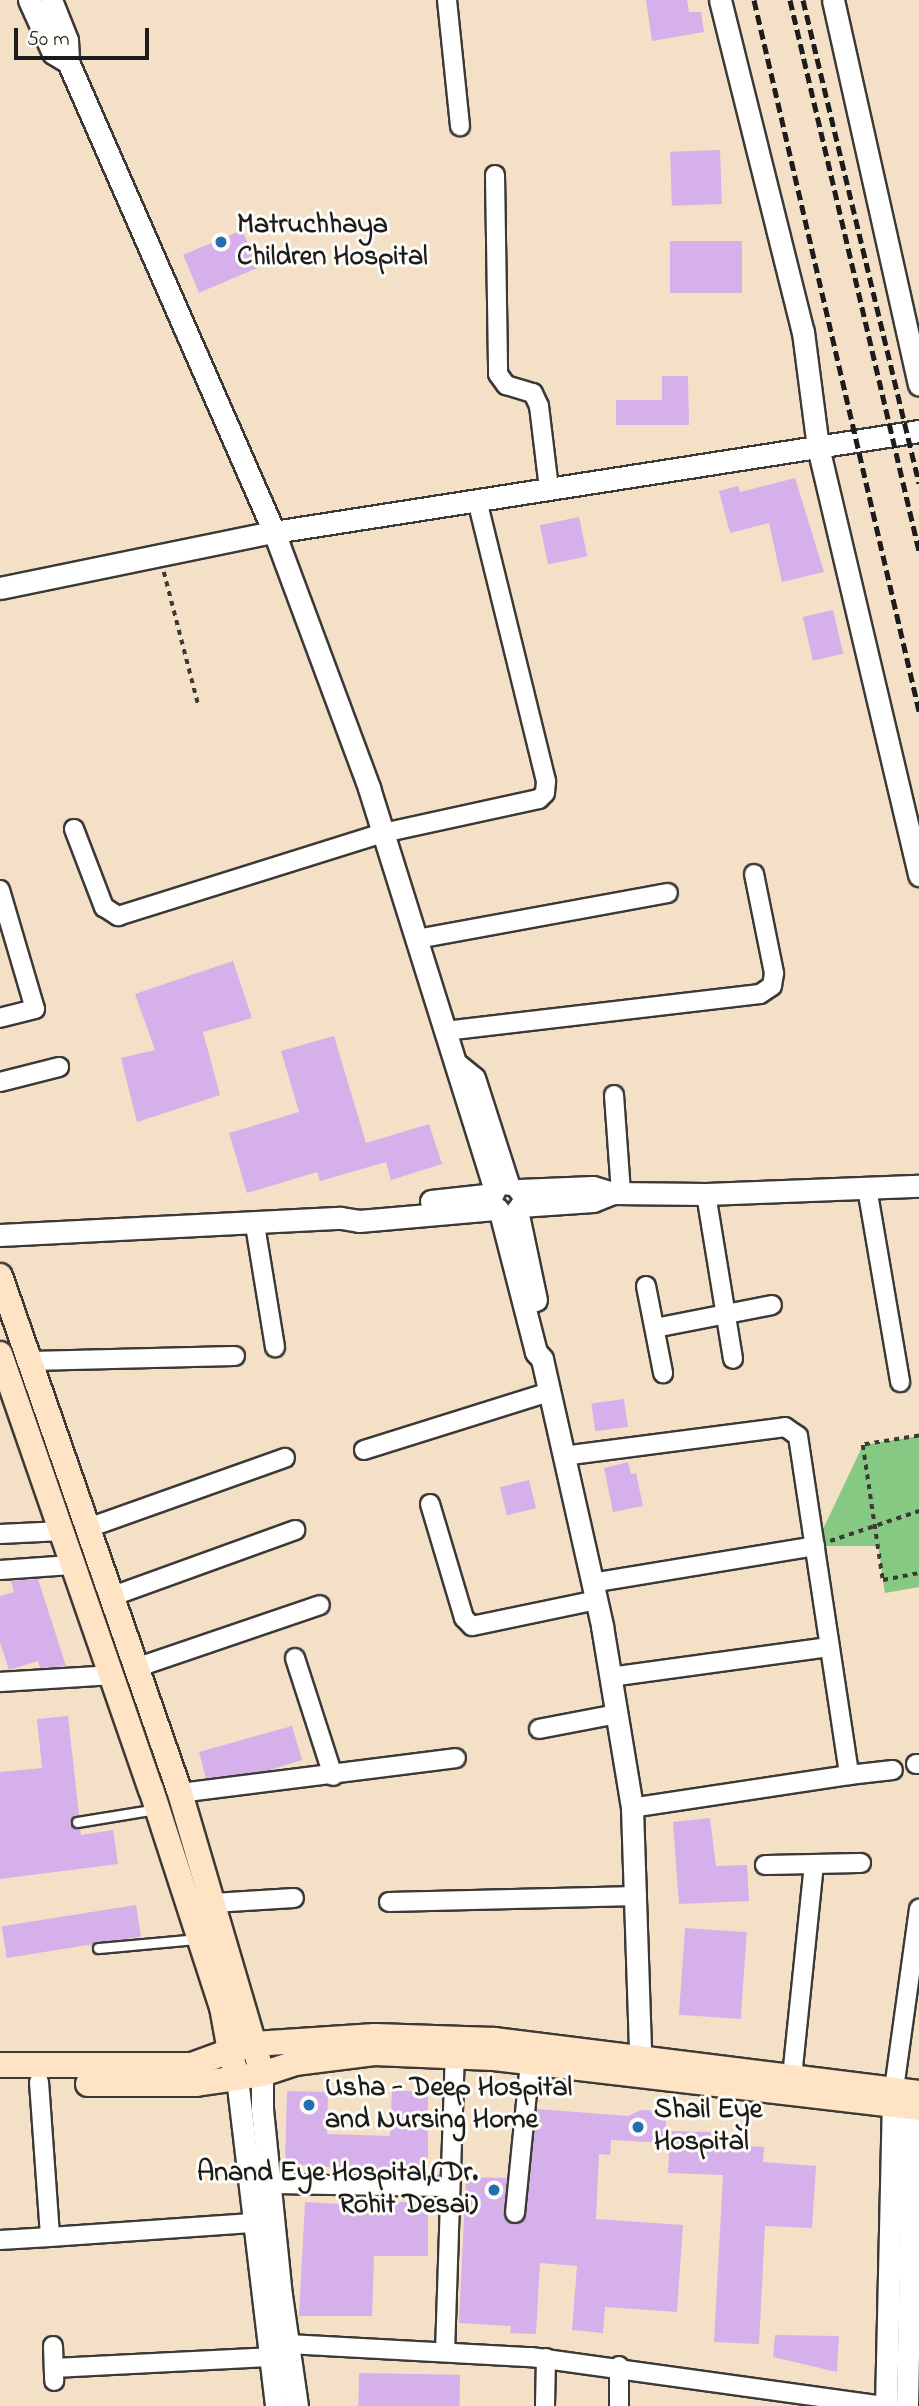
<!DOCTYPE html>
<html>
<head>
<meta charset="utf-8">
<style>
  body { margin:0 }
  #map { position:relative; width:919px; height:2406px; overflow:hidden; background:#f4e0c6; font-family:"Indie Flower",sans-serif }
  div>[style] { position:absolute }
  [style*='--x'] { left:calc(var(--x)*1px); top:calc(var(--y)*1px); width:calc(var(--w)*1px); rotate:calc(var(--a)*1deg) }
  .green>* { inset:0; background:#85c982 }
  .building>* { inset:0; background:#d5b0ea; transform-origin:0 0 }
  .path>* { height:3.5px; margin-top:-1.75px; transform-origin:0; background:repeating-linear-gradient(90deg,#3c3936 0 5px,transparent 0 10px) }
  .roads { filter:drop-shadow(2px 0 #3c3936) drop-shadow(-2px 0 #3c3936) drop-shadow(0 2px #3c3936) drop-shadow(0 -2px #3c3936) }
  .service>* { height:9px; margin:-4.5px; padding:0 4.5px; transform-origin:4.5px; border-radius:4.5px; background:#fff }
  .minor>* { height:18px; margin:-9px; padding:0 9px; transform-origin:9px; border-radius:9px; background:#fff }
  .tertiary>* { height:21px; margin:-10.5px; padding:0 10.5px; transform-origin:10.5px; border-radius:10.5px; background:#fff }
  .secondary>* { height:24px; margin:-12px; padding:0 12px; transform-origin:12px; border-radius:12px; background:#fee4c5 }
  .rail>* { height:5px; margin-top:-2.5px; transform-origin:0; background:repeating-linear-gradient(90deg,#1c1c1c 0 10px,transparent 0 15px) }
  .dots>* { width:19px; height:19px; translate:-50% -50%; box-sizing:border-box; border:4px solid #fdfcf7; border-radius:50% }
  span { translate:-50% -50%; white-space:nowrap; text-align:center; line-height:1.15; -webkit-text-stroke:6px #fdfcf7; paint-order:stroke }
  .poi-label { font-size:28px; color:#1c1c1c; font-weight:700 }
  .left { translate:0 -50%; text-align:left }
  .right { translate:-100% -50%; text-align:right }
  .scale { position:absolute; left:14px; top:28px; width:135px; height:32px; box-sizing:border-box; border:4px solid #1c1c1c; border-top:0; padding-left:9px; font-size:21px; line-height:24px; white-space:nowrap; color:#1c1c1c; -webkit-text-stroke:5px #fdfcf7; paint-order:stroke }
</style>
</head>
<body>
<div id="map">
  <div class="green">
    <div style="clip-path:polygon(919px 1436px,919px 1587px,885px 1593px,878px 1546px,815px 1546px,863px 1445px)"></div>
  </div>
  <div class="building">
    <div style="clip-path:polygon(646px 0,687px 0,689px 12px,701px 12px,704px 32px,652px 41px)"></div>
    <div style="left:720px;top:150px;width:54px;height:50px;rotate:88deg"></div>
    <div style="left:242px;top:230px;width:41px;height:64px;rotate:67deg"></div>
    <div style="left:670px;top:241px;width:72px;height:52px"></div>
    <div style="clip-path:polygon(662px 376px,688px 376px,689px 425px,616px 425px,616px 400px,662px 400px)"></div>
    <div style="clip-path:polygon(795px 478px,824px 572px,782px 582px,769px 523px,730px 533px,719px 491px,738px 486px,740px 492px)"></div>
    <div style="left:579px;top:517px;width:40px;height:40px;rotate:78deg"></div>
    <div style="left:833px;top:610px;width:45px;height:31px;rotate:77deg"></div>
    <div style="clip-path:polygon(233px 961px,252px 1018px,203px 1032px,220px 1095px,137px 1122px,121px 1058px,155px 1050px,135px 994px)"></div>
    <div style="clip-path:polygon(334px 1036px,366px 1143px,429px 1124px,442px 1164px,391px 1180px,386px 1162px,320px 1181px,317px 1172px,247px 1193px,229px 1133px,299px 1112px,281px 1051px)"></div>
    <div style="left:624px;top:1399px;width:28px;height:33px;rotate:82deg"></div>
    <div style="clip-path:polygon(628px 1462px,631px 1474px,636px 1473px,643px 1506px,613px 1512px,604px 1468px)"></div>
    <div style="left:529px;top:1480px;width:29px;height:30px;rotate:76deg"></div>
    <div style="clip-path:polygon(38px 1579px,66px 1666px,40px 1668px,38px 1661px,9px 1670px,0 1642px,0 1596px,14px 1592px,11px 1581px)"></div>
    <div style="clip-path:polygon(68px 1716px,79px 1815px,70px 1824px,80px 1829px,81px 1835px,113px 1830px,118px 1864px,0 1879px,0 1772px,42px 1768px,37px 1719px)"></div>
    <div style="clip-path:polygon(292px 1726px,302px 1760px,266px 1771px,206px 1778px,199px 1752px)"></div>
    <div style="clip-path:polygon(710px 1818px,716px 1866px,747px 1865px,749px 1901px,679px 1904px,673px 1822px)"></div>
    <div style="left:136px;top:1905px;width:32px;height:136px;rotate:81deg"></div>
    <div style="left:685px;top:1928px;width:62px;height:87px;rotate:4deg"></div>
    <div style="clip-path:polygon(392px 2090px,428px 2092px,428px 2174px,285px 2164px,287px 2091px,328px 2092px,327px 2134px,390px 2136px)"></div>
    <div style="clip-path:polygon(537px 2109px,628px 2116px,641px 2110px,666px 2111px,666px 2143px,611px 2140px,610px 2155px,599px 2154px,596px 2219px,683px 2225px,677px 2312px,605px 2307px,603px 2333px,572px 2330px,577px 2266px,540px 2263px,536px 2334px,510px 2333px,511px 2326px,459px 2323px,466px 2177px,507px 2178px,504px 2217px,513px 2224px,524px 2220px)"></div>
    <div style="clip-path:polygon(670px 2131px,711px 2132px,710px 2144px,764px 2147px,763px 2162px,816px 2166px,812px 2228px,765px 2226px,759px 2344px,714px 2342px,723px 2175px,668px 2173px)"></div>
    <div style="clip-path:polygon(305px 2202px,389px 2207px,389px 2202px,428px 2202px,428px 2256px,374px 2256px,372px 2316px,299px 2316px)"></div>
    <div style="clip-path:polygon(775px 2335px,839px 2336px,837px 2372px,773px 2357px)"></div>
    <div style="left:359px;top:2373px;width:101px;height:33px;rotate:1deg"></div>
  </div>
  <div class="path">
    <div style="--x:164;--y:572;--w:139;--a:75.5"></div>
    <div style="--x:919;--y:1436;--w:57;--a:170.9"></div>
    <div style="--x:863;--y:1445;--w:136;--a:81.6"></div>
    <div style="--x:883;--y:1580;--w:37;--a:-11"></div>
    <div style="--x:830;--y:1541;--w:94;--a:-18.6"></div>
  </div>
  <div class="roads">
    <div class="service">
      <div style="--x:77;--y:1822;--w:80;--a:-9.3"></div>
      <div style="--x:98;--y:1948;--w:99;--a:-5.2"></div>
    </div>
    <div class="minor">
      <div style="--x:447;--y:0;--w:127;--a:84.1"></div>
      <div style="--x:495;--y:175;--w:199;--a:89.1"></div>
      <div style="--x:498;--y:374;--w:14;--a:54"></div>
      <div style="--x:506;--y:385;--w:28;--a:17"></div>
      <div style="--x:533;--y:393;--w:14;--a:65"></div>
      <div style="--x:539;--y:406;--w:84;--a:83.1"></div>
      <div style="--x:74;--y:829;--w:84;--a:69"></div>
      <div style="--x:104;--y:907;--w:17;--a:33"></div>
      <div style="--x:118;--y:916;--w:278;--a:-17.4"></div>
      <div style="--x:383;--y:833;--w:160;--a:-12.3"></div>
      <div style="--x:539;--y:799;--w:8;--a:-45"></div>
      <div style="--x:545;--y:793;--w:12;--a:-85"></div>
      <div style="--x:546;--y:781;--w:289;--a:-103.8"></div>
      <div style="--x:0;--y:890;--w:124;--a:73.6"></div>
      <div style="--x:35;--y:1009;--w:36;--a:166"></div>
      <div style="--x:417;--y:939;--w:255;--a:-10.4"></div>
      <div style="--x:445;--y:1031;--w:317;--a:-6.7"></div>
      <div style="--x:760;--y:994;--w:14;--a:-34"></div>
      <div style="--x:772;--y:986;--w:13;--a:-81"></div>
      <div style="--x:774;--y:973;--w:101;--a:-101.4"></div>
      <div style="--x:0;--y:1082;--w:61;--a:-14.3"></div>
      <div style="--x:614;--y:1095;--w:98;--a:85.9"></div>
      <div style="--x:867;--y:1188;--w:197;--a:80.3"></div>
      <div style="--x:706;--y:1194;--w:167;--a:80.7"></div>
      <div style="--x:255;--y:1225;--w:124;--a:80.7"></div>
      <div style="--x:646;--y:1286;--w:89;--a:78.9"></div>
      <div style="--x:655;--y:1328;--w:119;--a:-11.1"></div>
      <div style="--x:30;--y:1361;--w:205;--a:-1.4"></div>
      <div style="--x:364;--y:1450;--w:194;--a:-17.4"></div>
      <div style="--x:563;--y:1456;--w:224;--a:-7.4"></div>
      <div style="--x:785;--y:1427;--w:16;--a:35"></div>
      <div style="--x:798;--y:1436;--w:343;--a:81.4"></div>
      <div style="--x:849;--y:1775;--w:219;--a:171.4"></div>
      <div style="--x:430;--y:1504;--w:119;--a:73.4"></div>
      <div style="--x:464;--y:1618;--w:11;--a:45"></div>
      <div style="--x:472;--y:1626;--w:127;--a:-11.8"></div>
      <div style="--x:88;--y:1528;--w:209;--a:-19.6"></div>
      <div style="--x:0;--y:1534;--w:62;--a:-2.8"></div>
      <div style="--x:0;--y:1570;--w:71;--a:-4"></div>
      <div style="--x:592;--y:1583;--w:226;--a:-9.4"></div>
      <div style="--x:113;--y:1596;--w:194;--a:-19.9"></div>
      <div style="--x:295;--y:1658;--w:124;--a:72.1"></div>
      <div style="--x:138;--y:1667;--w:192;--a:-18.8"></div>
      <div style="--x:610;--y:1677;--w:221;--a:-7.8"></div>
      <div style="--x:0;--y:1682;--w:113;--a:-3.5"></div>
      <div style="--x:539;--y:1729;--w:79;--a:-10.9"></div>
      <div style="--x:916;--y:1764;--w:3;--a:0"></div>
      <div style="--x:849;--y:1775;--w:44;--a:-6.5"></div>
      <div style="--x:180;--y:1793;--w:278;--a:-7.2"></div>
      <div style="--x:765;--y:1865;--w:96;--a:-1.2"></div>
      <div style="--x:389;--y:1902;--w:248;--a:-1.4"></div>
      <div style="--x:213;--y:1903;--w:81;--a:-3.5"></div>
      <div style="--x:792;--y:2077;--w:214;--a:-84.1"></div>
      <div style="--x:39;--y:2082;--w:155;--a:85.9"></div>
      <div style="--x:50;--y:2237;--w:202;--a:-4"></div>
      <div style="--x:894;--y:2089;--w:182;--a:-82.1"></div>
      <div style="--x:270;--y:2184;--w:180;--a:1"></div>
      <div style="--x:515;--y:2213;--w:152;--a:-84.3"></div>
      <div style="--x:0;--y:2240;--w:50;--a:-3.4"></div>
      <div style="--x:288;--y:2344;--w:243;--a:3.1"></div>
      <div style="--x:531;--y:2357;--w:354;--a:7.9"></div>
      <div style="--x:53;--y:2346;--w:35;--a:88"></div>
      <div style="--x:445;--y:2352;--w:296;--a:-88.1"></div>
      <div style="--x:619;--y:2366;--w:40;--a:90"></div>
      <div style="--x:54;--y:2368;--w:215;--a:-2.9"></div>
      <div style="--x:545;--y:2406;--w:48;--a:-88.8"></div>
    </div>
    <div class="tertiary">
      <div style="--x:29;--y:0;--w:58;--a:65.6"></div>
      <div style="--x:53;--y:53;--w:17;--a:31"></div>
      <div style="--x:51;--y:0;--w:43;--a:68.2"></div>
      <div style="--x:67;--y:40;--w:22;--a:87"></div>
      <div style="--x:68;--y:62;--w:513;--a:66.33"></div>
      <div style="--x:274;--y:532;--w:273;--a:69.6"></div>
      <div style="--x:369;--y:788;--w:421;--a:72.6"></div>
      <div style="--x:720;--y:0;--w:342;--a:76"></div>
      <div style="--x:803;--y:332;--w:116;--a:82.6"></div>
      <div style="--x:818;--y:447;--w:440;--a:76.7"></div>
      <div style="--x:833;--y:0;--w:394;--a:77.4"></div>
      <div style="--x:0;--y:588;--w:280;--a:-11.6"></div>
      <div style="--x:274;--y:532;--w:653;--a:-8.9"></div>
      <div style="--x:459;--y:1066;--w:19;--a:39"></div>
      <div style="--x:474;--y:1078;--w:111;--a:72.2"></div>
      <div style="--x:519;--y:1190;--w:74;--a:-2.3"></div>
      <div style="--x:593;--y:1187;--w:21;--a:17"></div>
      <div style="--x:613;--y:1193;--w:93;--a:0.6"></div>
      <div style="--x:706;--y:1194;--w:213;--a:-2.2"></div>
      <div style="--x:431;--y:1201;--w:62;--a:-6.4"></div>
      <div style="--x:520;--y:1206;--w:73;--a:-3.9"></div>
      <div style="--x:593;--y:1201;--w:22;--a:-22"></div>
      <div style="--x:517;--y:1210;--w:92;--a:78.1"></div>
      <div style="--x:500;--y:1212;--w:145;--a:75.6"></div>
      <div style="--x:536;--y:1352;--w:9;--a:49"></div>
      <div style="--x:542;--y:1359;--w:274;--a:77.3"></div>
      <div style="--x:602;--y:1626;--w:184;--a:80.6"></div>
      <div style="--x:632;--y:1808;--w:266;--a:88.1"></div>
      <div style="--x:0;--y:1235;--w:341;--a:-2.9"></div>
      <div style="--x:341;--y:1218;--w:18;--a:9"></div>
      <div style="--x:359;--y:1221;--w:139;--a:-5"></div>
      <div style="--x:262;--y:2074;--w:35;--a:90"></div>
      <div style="--x:262;--y:2109;--w:187;--a:84.2"></div>
      <div style="--x:281;--y:2295;--w:112;--a:81.8"></div>
      <div style="--x:237;--y:2078;--w:330;--a:83.2"></div>
      <div style="--x:886;--y:2406;--w:316;--a:-88.7"></div>
      <div style="--x:907;--y:2406;--w:314;--a:-88.9"></div>
    </div>
    <div class="secondary">
      <div style="--x:0;--y:1276;--w:547;--a:70.8"></div>
      <div style="--x:180;--y:1793;--w:262;--a:73.6"></div>
      <div style="--x:254;--y:2044;--w:121;--a:-3.8"></div>
      <div style="--x:375;--y:2036;--w:119;--a:1.9"></div>
      <div style="--x:494;--y:2040;--w:428;--a:7.1"></div>
      <div style="--x:0;--y:1354;--w:460;--a:70.9"></div>
      <div style="--x:151;--y:1789;--w:229;--a:72"></div>
      <div style="--x:222;--y:2007;--w:45;--a:79.7"></div>
      <div style="--x:230;--y:2051;--w:28;--a:75"></div>
      <div style="--x:237;--y:2078;--w:25;--a:-9"></div>
      <div style="--x:262;--y:2074;--w:31;--a:-105"></div>
      <div style="--x:254;--y:2044;--w:25;--a:164"></div>
      <div style="--x:230;--y:2051;--w:40;--a:159.8"></div>
      <div style="--x:192;--y:2065;--w:192;--a:180"></div>
      <div style="--x:262;--y:2074;--w:35;--a:-18"></div>
      <div style="--x:295;--y:2063;--w:80;--a:-7.2"></div>
      <div style="--x:374;--y:2053;--w:119;--a:2.4"></div>
      <div style="--x:493;--y:2058;--w:429;--a:6.7"></div>
      <div style="--x:88;--y:2084;--w:108;--a:0"></div>
      <div style="--x:196;--y:2084;--w:41;--a:-8.3"></div>
    </div>
  </div>
  <div class="rail">
    <div style="--x:754;--y:0;--w:730;--a:76.93"></div>
    <div style="--x:790;--y:0;--w:566;--a:76.82"></div>
    <div style="--x:803;--y:0;--w:497;--a:76.5"></div>
  </div>
  <div class="dots">
    <div style="left:221px;top:242px;background:#1f6fb2"></div>
    <div style="left:309px;top:2105px;background:#1f6fb2"></div>
    <div style="left:638px;top:2127px;background:#1f6fb2"></div>
    <div style="left:494px;top:2190px;background:#1f6fb2"></div>
  </div>
  <div class="poi-label">
    <span class="left" style="left:237px;top:242px">Matruchhaya<br>Children Hospital</span>
    <span class="left" style="left:325px;top:2105px">Usha - Deep Hospital<br>and Nursing Home</span>
    <span class="left" style="left:654px;top:2127px">Shail Eye<br>Hospital</span>
    <span class="right" style="left:478px;top:2190px">Anand Eye Hospital,(Dr.<br>Rohit Desai)</span>
  </div>
  <div class="scale">50 m</div>
</div>
</body>
</html>
